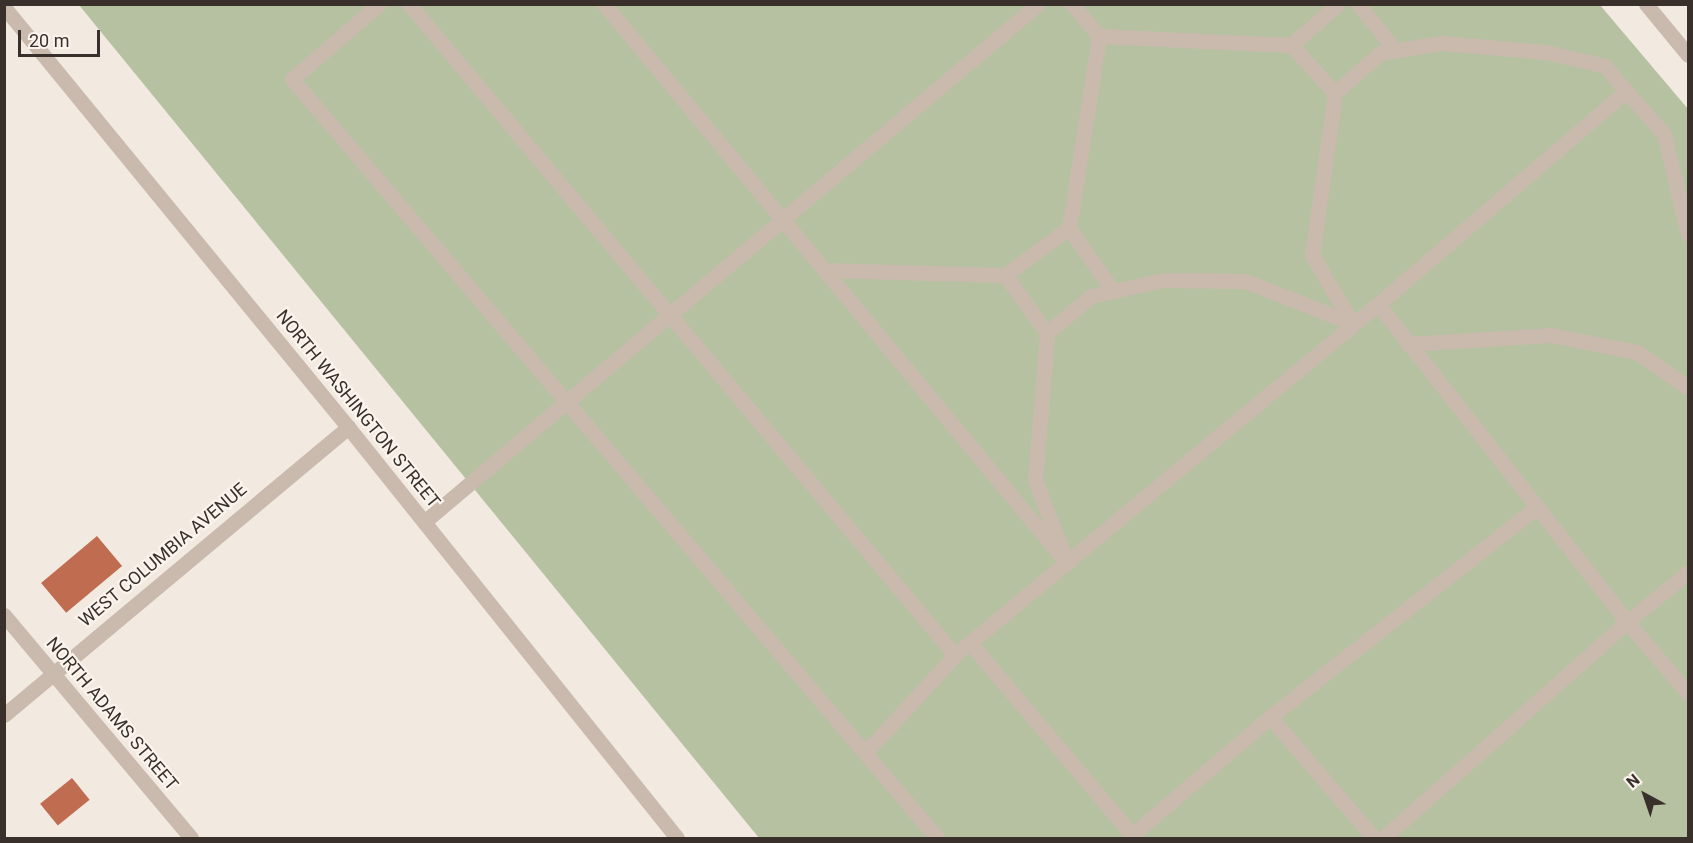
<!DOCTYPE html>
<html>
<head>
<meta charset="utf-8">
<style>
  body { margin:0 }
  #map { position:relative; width:1693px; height:843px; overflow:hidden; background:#f2eae1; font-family:Roboto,sans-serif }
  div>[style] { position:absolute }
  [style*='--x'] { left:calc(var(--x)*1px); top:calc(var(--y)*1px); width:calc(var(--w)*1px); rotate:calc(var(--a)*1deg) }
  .green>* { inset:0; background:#b6c1a1 }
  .building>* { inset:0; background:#c06c51; transform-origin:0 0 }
  .service>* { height:15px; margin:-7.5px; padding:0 7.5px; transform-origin:7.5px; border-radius:7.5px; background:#cabaad }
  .minor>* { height:15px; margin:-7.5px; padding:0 7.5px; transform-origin:7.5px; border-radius:7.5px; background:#cabaad }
  .tertiary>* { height:15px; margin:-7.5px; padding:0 7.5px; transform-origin:7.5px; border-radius:7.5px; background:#cabaad }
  span { translate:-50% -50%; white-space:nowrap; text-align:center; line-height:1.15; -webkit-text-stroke:4.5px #faf4ed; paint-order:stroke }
  .street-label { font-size:18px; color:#39302b }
  .frame { position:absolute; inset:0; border:6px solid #39302b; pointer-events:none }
  .north { position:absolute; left:1615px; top:765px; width:60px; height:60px; -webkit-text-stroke:4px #faf4ed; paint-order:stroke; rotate:320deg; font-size:16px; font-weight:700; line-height:24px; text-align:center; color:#39302b }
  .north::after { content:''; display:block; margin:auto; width:21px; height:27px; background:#39302b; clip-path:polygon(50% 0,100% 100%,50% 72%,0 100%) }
  .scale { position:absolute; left:18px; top:30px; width:82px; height:27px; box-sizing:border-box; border:3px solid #39302b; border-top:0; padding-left:8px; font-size:18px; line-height:21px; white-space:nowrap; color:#39302b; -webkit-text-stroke:4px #faf4ed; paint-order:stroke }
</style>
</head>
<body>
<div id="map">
  <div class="green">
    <div style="clip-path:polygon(79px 5px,1600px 5px,1688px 109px,1688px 838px,759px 838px)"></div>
  </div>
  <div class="building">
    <div style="left:97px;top:536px;width:39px;height:73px;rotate:50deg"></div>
    <div style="left:72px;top:778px;width:28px;height:41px;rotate:51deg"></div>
  </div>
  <div class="service">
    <div style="--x:379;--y:4;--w:115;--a:139.2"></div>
    <div style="--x:292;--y:79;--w:885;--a:49.63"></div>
    <div style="--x:865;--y:753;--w:133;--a:-47.4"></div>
    <div style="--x:955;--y:655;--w:850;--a:-129.99"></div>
    <div style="--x:604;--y:4;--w:726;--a:50.37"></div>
    <div style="--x:1067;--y:563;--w:89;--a:-111.1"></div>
    <div style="--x:1035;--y:480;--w:147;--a:-85.3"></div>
    <div style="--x:1047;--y:333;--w:57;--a:-40.1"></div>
    <div style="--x:1091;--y:296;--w:74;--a:-12.5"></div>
    <div style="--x:1163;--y:280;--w:82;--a:0.7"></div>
    <div style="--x:1245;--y:281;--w:115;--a:21.4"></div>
    <div style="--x:1352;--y:323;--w:79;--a:-120.5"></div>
    <div style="--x:1312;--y:255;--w:164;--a:-81.9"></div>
    <div style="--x:1335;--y:93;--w:60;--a:-41.6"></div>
    <div style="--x:1380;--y:53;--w:62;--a:-9.3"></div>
    <div style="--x:1441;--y:43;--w:105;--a:4.9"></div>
    <div style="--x:1546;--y:52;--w:61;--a:13.3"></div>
    <div style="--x:1605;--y:66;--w:33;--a:50"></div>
    <div style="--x:1626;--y:91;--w:327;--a:139.3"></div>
    <div style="--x:1072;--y:4;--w:42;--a:49.8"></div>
    <div style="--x:1358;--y:4;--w:60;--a:51"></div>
    <div style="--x:1291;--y:45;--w:65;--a:47.5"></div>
    <div style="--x:1069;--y:228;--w:77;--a:55.1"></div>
    <div style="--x:824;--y:270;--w:181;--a:1.6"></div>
    <div style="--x:1005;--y:275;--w:79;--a:-36.3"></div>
    <div style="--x:1069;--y:228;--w:194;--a:-81.1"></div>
    <div style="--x:1099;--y:36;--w:192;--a:2.7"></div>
    <div style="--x:1291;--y:45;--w:62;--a:-41.1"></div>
    <div style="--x:1005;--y:275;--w:72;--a:54.1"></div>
    <div style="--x:1408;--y:344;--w:143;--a:-3.6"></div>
    <div style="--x:1551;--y:335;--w:88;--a:11.2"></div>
    <div style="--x:1637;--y:352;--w:62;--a:35.2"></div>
    <div style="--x:424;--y:522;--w:803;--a:-40.15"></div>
    <div style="--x:970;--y:643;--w:255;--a:49.8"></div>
    <div style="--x:955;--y:655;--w:550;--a:-39.69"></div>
    <div style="--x:1378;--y:304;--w:404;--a:51.9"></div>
    <div style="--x:1270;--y:717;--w:340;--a:-38.2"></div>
    <div style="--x:865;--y:753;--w:111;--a:49.7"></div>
    <div style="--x:1132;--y:835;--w:182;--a:-40.5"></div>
    <div style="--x:1270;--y:717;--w:160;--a:49.3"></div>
    <div style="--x:1383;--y:838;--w:326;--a:-41.5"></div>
    <div style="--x:1627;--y:622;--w:94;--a:49.3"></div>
  </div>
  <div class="minor">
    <div style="--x:1646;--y:4;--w:66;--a:50.5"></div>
    <div style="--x:1626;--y:91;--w:57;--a:48.5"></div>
    <div style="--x:1664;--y:134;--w:103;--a:76.5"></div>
    <div style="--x:4;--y:615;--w:291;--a:50"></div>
    <div style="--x:1627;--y:622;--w:79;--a:-39.3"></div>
    <div style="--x:4;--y:715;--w:449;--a:-39.9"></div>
  </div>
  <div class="tertiary">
    <div style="--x:4;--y:7;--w:543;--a:50.68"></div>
    <div style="--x:348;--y:427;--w:526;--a:51.32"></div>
  </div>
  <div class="street-label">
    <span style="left:358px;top:409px;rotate:51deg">NORTH WASHINGTON STREET</span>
    <span style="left:163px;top:555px;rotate:-40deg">WEST COLUMBIA AVENUE</span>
    <span style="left:112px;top:714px;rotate:50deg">NORTH ADAMS STREET</span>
  </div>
  <div class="frame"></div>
  <div class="north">N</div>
  <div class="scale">20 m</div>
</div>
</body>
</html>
